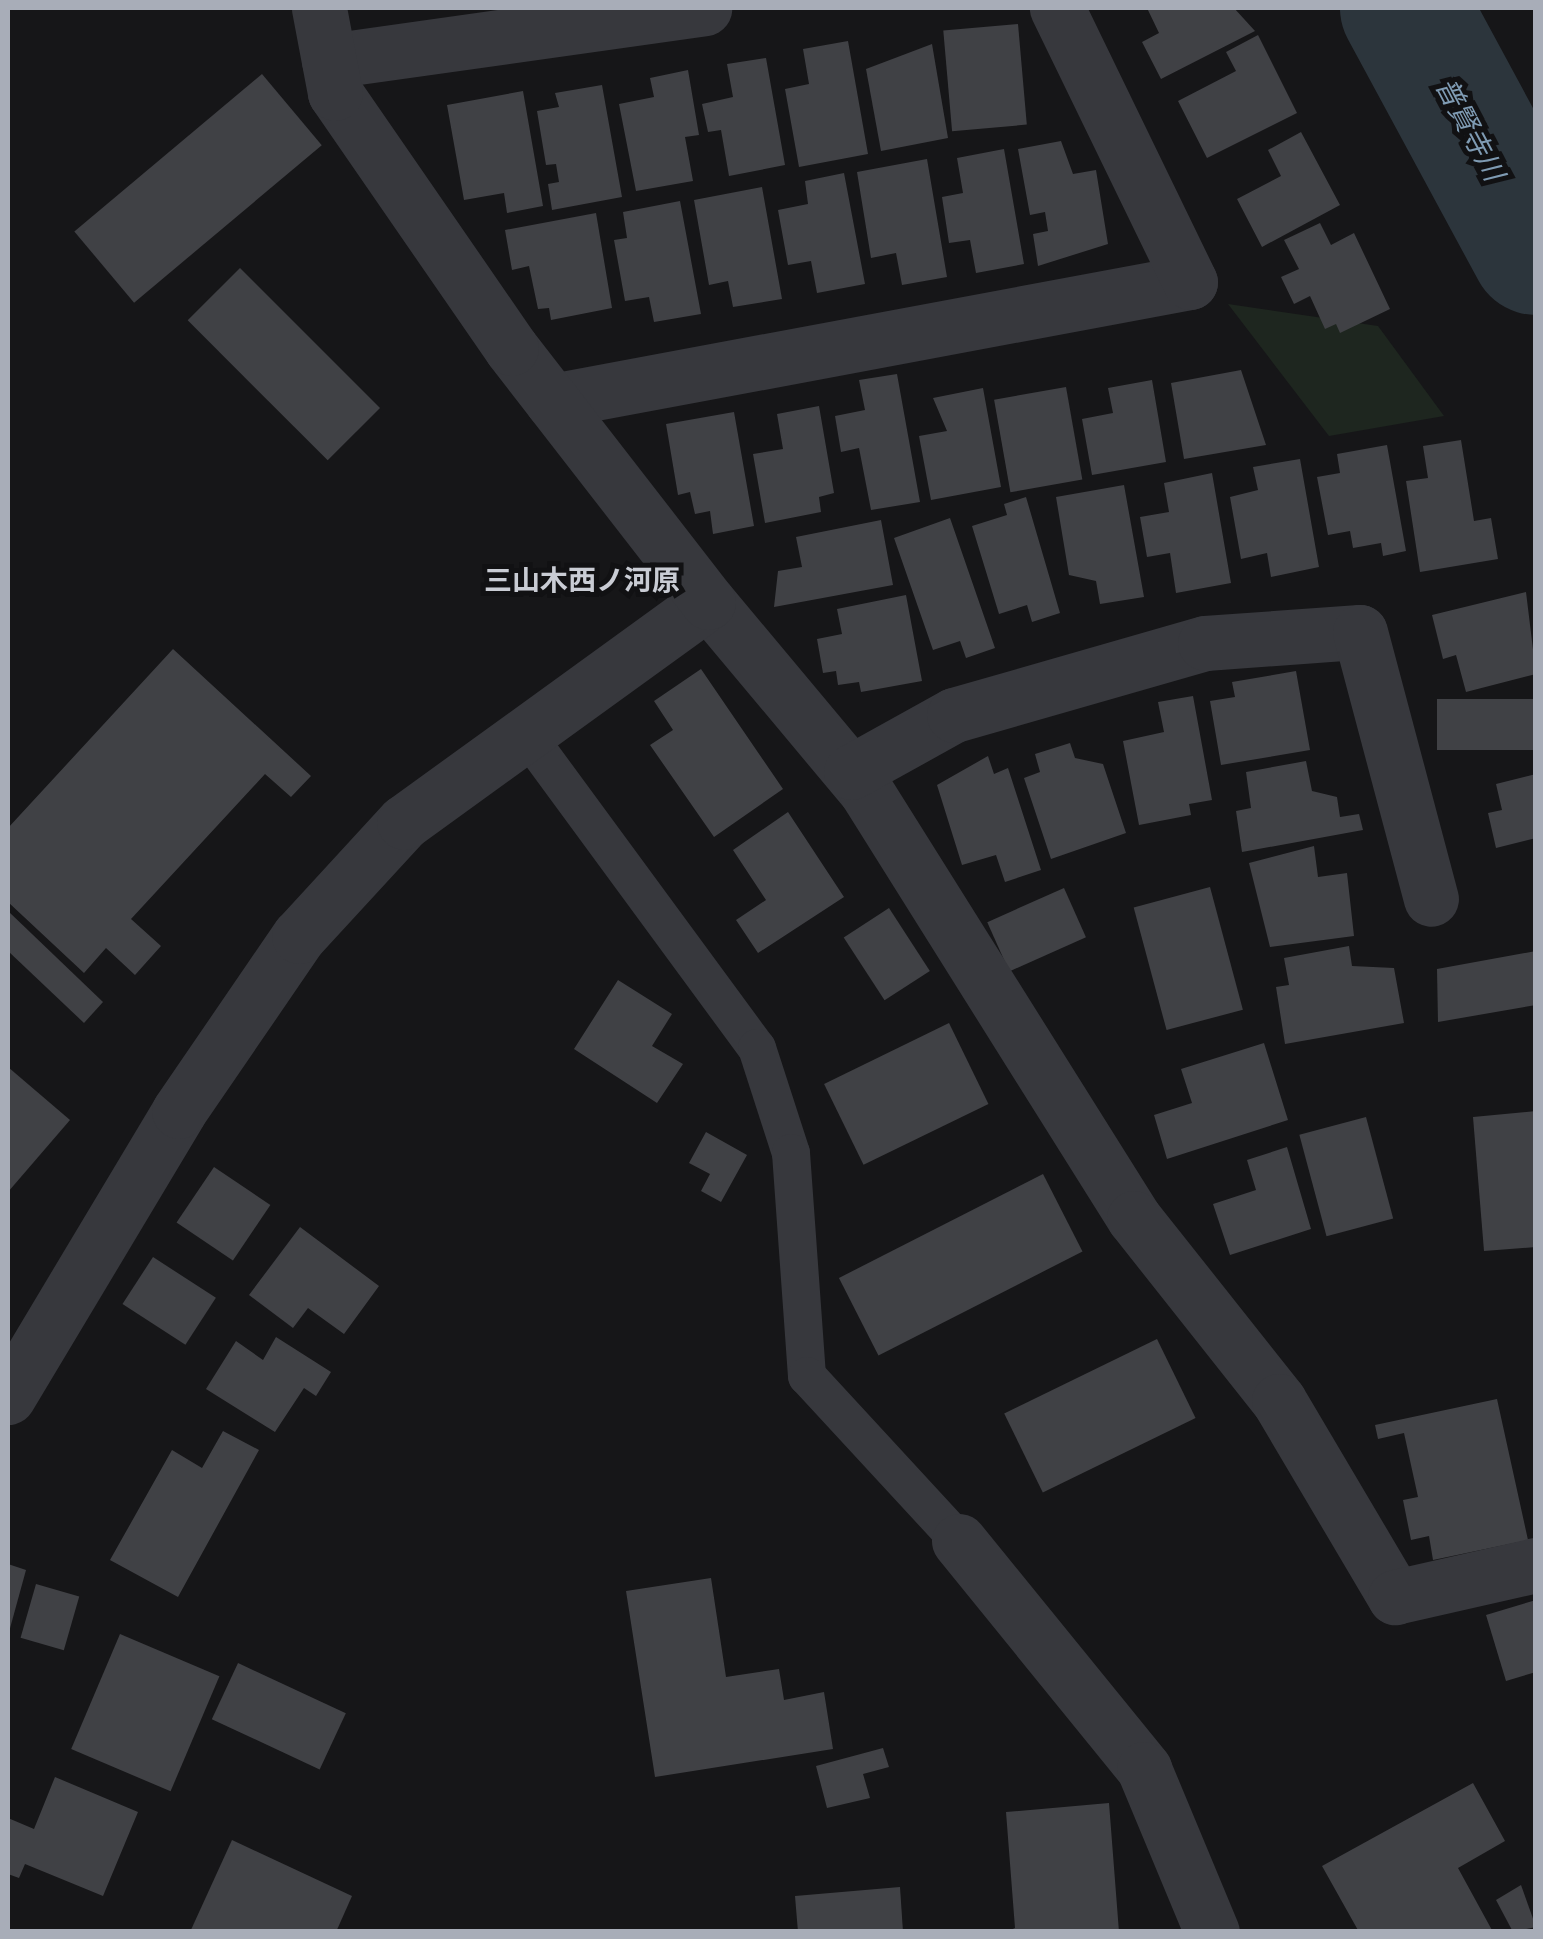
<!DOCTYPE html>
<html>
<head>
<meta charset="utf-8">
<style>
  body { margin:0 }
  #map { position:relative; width:1543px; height:1939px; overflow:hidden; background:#161618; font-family:"Asap Condensed","Noto Sans JP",sans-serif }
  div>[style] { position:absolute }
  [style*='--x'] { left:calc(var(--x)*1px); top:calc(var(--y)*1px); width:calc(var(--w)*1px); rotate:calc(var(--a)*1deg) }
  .green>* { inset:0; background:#1e261f }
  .river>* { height:130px; margin:-65px; padding:0 65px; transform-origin:65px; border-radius:65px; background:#2c353c }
  .building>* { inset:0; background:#404145; transform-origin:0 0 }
  .lane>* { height:38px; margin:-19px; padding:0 19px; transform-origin:19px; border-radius:19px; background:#37383d }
  .street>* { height:55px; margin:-27.5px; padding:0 27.5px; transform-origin:27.5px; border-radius:27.5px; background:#37383d }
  span { translate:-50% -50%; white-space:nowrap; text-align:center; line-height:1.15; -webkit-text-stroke:10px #111113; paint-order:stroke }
  .water-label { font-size:28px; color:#7f9bb3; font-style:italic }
  .neighbourhood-label { font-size:28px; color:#c9ccd4; font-weight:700 }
  .frame { position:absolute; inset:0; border:10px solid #a8adb8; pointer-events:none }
</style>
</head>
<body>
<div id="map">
  <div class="green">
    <div style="clip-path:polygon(1228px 304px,1378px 326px,1444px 416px,1329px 436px)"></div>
  </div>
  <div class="river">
    <div style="--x:1405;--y:8;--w:275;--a:61.6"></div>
  </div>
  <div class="building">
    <div style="clip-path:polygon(1147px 8px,1234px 8px,1255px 31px,1161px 79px,1142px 42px,1159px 33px)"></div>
    <div style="left:1018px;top:24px;width:101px;height:75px;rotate:85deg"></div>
    <div style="clip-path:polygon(1258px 35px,1297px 113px,1207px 158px,1178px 101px,1236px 71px,1226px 52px)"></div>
    <div style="clip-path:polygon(848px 41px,868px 154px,799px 167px,785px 89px,809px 84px,803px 49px)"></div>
    <div style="clip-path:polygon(932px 44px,948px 138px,881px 151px,866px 69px)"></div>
    <div style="clip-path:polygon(766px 58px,785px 165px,729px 176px,721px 130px,708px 132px,702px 104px,733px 97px,727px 64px)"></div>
    <div style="clip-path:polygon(688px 70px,699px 135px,685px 137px,693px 181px,636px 191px,619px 104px,654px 97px,650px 78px)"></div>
    <div style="left:262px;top:74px;width:93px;height:245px;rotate:50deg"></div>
    <div style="clip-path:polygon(602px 85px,622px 197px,552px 210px,548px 184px,559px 182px,556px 164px,546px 165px,537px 111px,559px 107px,555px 93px)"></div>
    <div style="clip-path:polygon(523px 91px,543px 206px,507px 213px,504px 193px,464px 200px,447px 105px)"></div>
    <div style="clip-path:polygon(1301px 132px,1340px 205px,1262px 247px,1237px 199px,1281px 176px,1268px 150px)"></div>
    <div style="clip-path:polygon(1061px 141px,1073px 174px,1096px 170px,1108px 244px,1038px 266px,1033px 234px,1048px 231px,1045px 212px,1030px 215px,1018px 149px)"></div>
    <div style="clip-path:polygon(1004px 149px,1024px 264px,976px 273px,970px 240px,949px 243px,942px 197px,963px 193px,957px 158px)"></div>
    <div style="clip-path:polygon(927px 159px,947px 277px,902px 285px,896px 253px,871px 258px,857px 172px)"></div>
    <div style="clip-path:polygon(844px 173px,865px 284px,817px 293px,811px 261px,788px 265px,778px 210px,808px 204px,805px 181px)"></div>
    <div style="clip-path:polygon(762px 187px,782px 299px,733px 307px,728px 281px,709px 285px,694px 200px)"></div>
    <div style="clip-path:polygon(680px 201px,701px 314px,654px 322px,649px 297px,625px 301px,614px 240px,627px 238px,623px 212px)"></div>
    <div style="clip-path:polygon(596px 213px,612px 308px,551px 320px,549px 308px,538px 309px,529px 266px,512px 270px,505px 230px)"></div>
    <div style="clip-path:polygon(1320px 223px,1331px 245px,1354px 233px,1390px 309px,1340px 333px,1336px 324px,1325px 329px,1310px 296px,1294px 304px,1281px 277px,1299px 269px,1284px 240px)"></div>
    <div style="left:240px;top:268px;width:198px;height:74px;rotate:45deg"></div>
    <div style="clip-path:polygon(1241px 370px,1266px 445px,1184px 459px,1171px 383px)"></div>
    <div style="clip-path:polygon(897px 374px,920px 502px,871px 510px,859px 448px,841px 452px,835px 416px,865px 410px,859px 380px)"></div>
    <div style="clip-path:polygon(1152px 380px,1166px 462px,1092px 475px,1082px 419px,1113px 413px,1108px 388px)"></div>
    <div style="left:1066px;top:387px;width:94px;height:73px;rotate:80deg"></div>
    <div style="clip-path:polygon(983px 388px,1001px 487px,931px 500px,919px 436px,947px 431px,933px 398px)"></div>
    <div style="clip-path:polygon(819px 406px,834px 493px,819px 497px,821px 512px,765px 523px,753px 454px,783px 449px,777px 414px)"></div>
    <div style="clip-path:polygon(734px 412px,754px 526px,713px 534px,710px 511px,695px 514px,690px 492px,678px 495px,666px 424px)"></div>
    <div style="clip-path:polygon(1461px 440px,1474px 521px,1491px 518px,1498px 559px,1420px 572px,1406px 481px,1428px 478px,1423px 446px)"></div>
    <div style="clip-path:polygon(1387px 445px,1406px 551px,1383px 556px,1381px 543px,1353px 548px,1350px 531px,1328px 535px,1317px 477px,1340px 473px,1337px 454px)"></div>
    <div style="clip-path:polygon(1300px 459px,1319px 567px,1271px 577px,1267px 553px,1241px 559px,1230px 497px,1258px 490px,1253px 467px)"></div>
    <div style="clip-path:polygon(1212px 473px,1231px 583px,1176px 593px,1170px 553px,1147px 557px,1140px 517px,1169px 512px,1164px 483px)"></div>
    <div style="clip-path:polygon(1124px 485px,1144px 597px,1100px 604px,1096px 581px,1069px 575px,1056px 497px)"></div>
    <div style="clip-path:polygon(1026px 497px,1060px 613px,1032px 622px,1027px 605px,999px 614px,972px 526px,1007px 515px,1004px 504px)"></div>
    <div style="clip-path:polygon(950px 518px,995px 648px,966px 658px,960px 641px,933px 650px,894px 538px)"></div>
    <div style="clip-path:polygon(881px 520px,893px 585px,774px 607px,778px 571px,802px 567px,796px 537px)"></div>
    <div style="clip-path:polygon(1526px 592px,1536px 674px,1466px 692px,1456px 655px,1443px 659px,1432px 615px)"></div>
    <div style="clip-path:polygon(906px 595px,922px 681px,861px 692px,859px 682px,838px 685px,836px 671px,823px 673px,817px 639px,842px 634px,837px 609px)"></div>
    <div style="clip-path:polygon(173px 649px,311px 776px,291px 797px,265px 774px,131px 919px,161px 946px,135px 975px,106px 948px,84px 973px,8px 902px,8px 828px)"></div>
    <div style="clip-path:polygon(701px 669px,783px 789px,714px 837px,650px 745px,673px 730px,654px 701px)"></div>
    <div style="clip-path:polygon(1296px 671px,1310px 750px,1221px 765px,1210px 701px,1235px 697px,1232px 682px)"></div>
    <div style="clip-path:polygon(1193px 696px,1212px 800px,1189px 804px,1191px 815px,1139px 825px,1123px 741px,1164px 732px,1158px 702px)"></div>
    <div style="left:1536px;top:699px;width:51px;height:99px;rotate:90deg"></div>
    <div style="clip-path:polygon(1070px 743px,1075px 758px,1103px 764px,1126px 833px,1051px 859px,1024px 778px,1040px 772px,1035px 754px)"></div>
    <div style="clip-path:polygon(988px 756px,994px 774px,1008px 768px,1041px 870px,1005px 882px,996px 855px,962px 865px,937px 785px)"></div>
    <div style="clip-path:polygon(1306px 761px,1312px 791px,1337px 797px,1340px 817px,1359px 814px,1363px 830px,1242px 852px,1236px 811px,1251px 808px,1246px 772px)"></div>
    <div style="clip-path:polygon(1536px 774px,1536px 838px,1496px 848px,1488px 813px,1502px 810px,1496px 784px)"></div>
    <div style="clip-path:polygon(788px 812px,844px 897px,758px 953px,736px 920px,766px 900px,733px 850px)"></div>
    <div style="clip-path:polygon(1314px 846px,1318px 877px,1347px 873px,1354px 936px,1270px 947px,1249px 863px)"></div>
    <div style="left:1210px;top:887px;width:127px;height:79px;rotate:75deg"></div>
    <div style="left:1064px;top:888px;width:54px;height:84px;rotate:66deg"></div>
    <div style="left:889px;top:908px;width:75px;height:54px;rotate:57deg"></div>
    <div style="clip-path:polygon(8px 911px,103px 1002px,84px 1023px,8px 951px)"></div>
    <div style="clip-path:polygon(1349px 946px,1352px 966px,1394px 968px,1404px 1023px,1285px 1044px,1276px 987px,1289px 985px,1284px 958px)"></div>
    <div style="clip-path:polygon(1536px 951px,1536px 1005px,1438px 1022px,1437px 969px)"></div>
    <div style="clip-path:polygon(618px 980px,672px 1014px,652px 1046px,683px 1064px,657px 1103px,574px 1049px)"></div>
    <div style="left:949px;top:1023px;width:90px;height:139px;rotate:64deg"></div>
    <div style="clip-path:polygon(1264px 1043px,1288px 1120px,1167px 1159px,1154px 1115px,1192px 1103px,1181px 1069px)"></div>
    <div style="clip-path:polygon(8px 1067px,70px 1120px,8px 1192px)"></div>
    <div style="clip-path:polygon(1536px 1111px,1536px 1247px,1484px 1251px,1473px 1117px)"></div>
    <div style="left:1366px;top:1117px;width:105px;height:69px;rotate:75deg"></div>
    <div style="clip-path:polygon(706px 1132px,747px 1155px,721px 1202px,701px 1191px,710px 1174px,689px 1163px)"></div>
    <div style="clip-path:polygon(1287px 1147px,1311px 1229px,1230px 1255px,1213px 1204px,1256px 1190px,1247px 1160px)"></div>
    <div style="left:214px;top:1167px;width:68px;height:67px;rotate:34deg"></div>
    <div style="left:1043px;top:1174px;width:87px;height:229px;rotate:63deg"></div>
    <div style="clip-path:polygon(300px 1227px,379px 1286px,344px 1334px,308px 1308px,293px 1328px,249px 1295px)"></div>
    <div style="left:153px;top:1257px;width:75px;height:56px;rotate:33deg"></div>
    <div style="clip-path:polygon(276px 1337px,331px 1372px,316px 1396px,304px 1388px,275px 1432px,206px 1389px,236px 1341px,263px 1360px)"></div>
    <div style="left:1157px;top:1339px;width:88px;height:170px;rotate:64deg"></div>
    <div style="clip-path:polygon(1497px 1399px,1528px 1540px,1433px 1560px,1429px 1536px,1411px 1540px,1403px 1500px,1418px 1497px,1404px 1433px,1378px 1439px,1375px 1425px)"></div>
    <div style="clip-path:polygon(223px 1431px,259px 1450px,178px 1597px,110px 1560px,172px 1450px,202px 1468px)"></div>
    <div style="clip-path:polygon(8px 1564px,26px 1570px,9px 1632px,8px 1632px)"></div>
    <div style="clip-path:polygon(711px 1578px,726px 1677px,779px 1669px,784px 1700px,824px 1692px,833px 1749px,655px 1777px,626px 1591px)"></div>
    <div style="left:36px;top:1584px;width:45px;height:56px;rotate:16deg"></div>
    <div style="clip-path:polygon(1536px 1600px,1536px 1672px,1506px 1681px,1486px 1615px)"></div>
    <div style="left:120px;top:1634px;width:108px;height:125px;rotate:23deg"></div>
    <div style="left:238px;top:1663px;width:119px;height:62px;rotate:25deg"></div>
    <div style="clip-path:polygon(883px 1748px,889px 1767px,863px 1774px,870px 1798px,827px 1808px,816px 1766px)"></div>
    <div style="clip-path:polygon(55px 1777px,138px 1812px,103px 1896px,25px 1864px,19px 1878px,8px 1874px,8px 1818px,34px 1829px)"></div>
    <div style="clip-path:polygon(1473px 1783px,1505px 1841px,1458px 1868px,1493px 1932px,1359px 1932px,1322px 1866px)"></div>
    <div style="clip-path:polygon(1109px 1803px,1119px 1932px,1006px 1932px,1015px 1928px,1006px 1812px)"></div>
    <div style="clip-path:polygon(232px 1840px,352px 1896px,336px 1932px,190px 1932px)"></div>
    <div style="clip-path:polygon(1521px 1885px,1536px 1927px,1513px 1932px,1496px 1900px)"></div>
    <div style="clip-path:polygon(900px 1887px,903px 1932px,798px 1932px,795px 1896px)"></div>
  </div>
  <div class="lane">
    <div style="--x:526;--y:734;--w:390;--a:53.7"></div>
    <div style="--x:757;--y:1048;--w:110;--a:72.1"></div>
    <div style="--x:791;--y:1153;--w:224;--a:85.9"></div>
    <div style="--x:807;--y:1376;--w:224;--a:47.3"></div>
  </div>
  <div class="street">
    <div style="--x:329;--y:61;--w:379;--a:-8"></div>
    <div style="--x:552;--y:401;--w:649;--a:-10.57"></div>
    <div style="--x:1190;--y:282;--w:305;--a:-115.9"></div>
    <div style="--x:708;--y:602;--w:246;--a:50.1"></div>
    <div style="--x:866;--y:791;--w:504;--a:57.89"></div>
    <div style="--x:1134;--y:1218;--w:233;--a:51.6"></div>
    <div style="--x:1279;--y:1401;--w:228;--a:59.4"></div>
    <div style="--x:1395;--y:1597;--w:145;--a:-12.8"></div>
    <div style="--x:851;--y:772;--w:118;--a:-29"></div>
    <div style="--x:954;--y:715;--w:261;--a:-16"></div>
    <div style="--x:1205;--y:643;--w:155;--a:-4.1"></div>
    <div style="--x:1360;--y:632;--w:276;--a:75.1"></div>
    <div style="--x:8;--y:1397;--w:333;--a:-59.1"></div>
    <div style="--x:179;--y:1111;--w:212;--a:-55.6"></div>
    <div style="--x:299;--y:936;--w:155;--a:-47.4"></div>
    <div style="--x:404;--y:822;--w:375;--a:-35.9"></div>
    <div style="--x:708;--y:602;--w:321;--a:-127.8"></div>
    <div style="--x:511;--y:348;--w:310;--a:-124.6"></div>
    <div style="--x:335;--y:93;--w:86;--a:-100.7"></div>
    <div style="--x:959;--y:1541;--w:294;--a:50.9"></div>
    <div style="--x:1144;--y:1769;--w:177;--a:67.4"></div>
  </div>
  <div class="water-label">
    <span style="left:1470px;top:129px;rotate:62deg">普賢寺川</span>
  </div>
  <div class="neighbourhood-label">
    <span style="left:582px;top:580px">三山木西ノ河原</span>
  </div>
  <div class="frame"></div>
</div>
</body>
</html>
